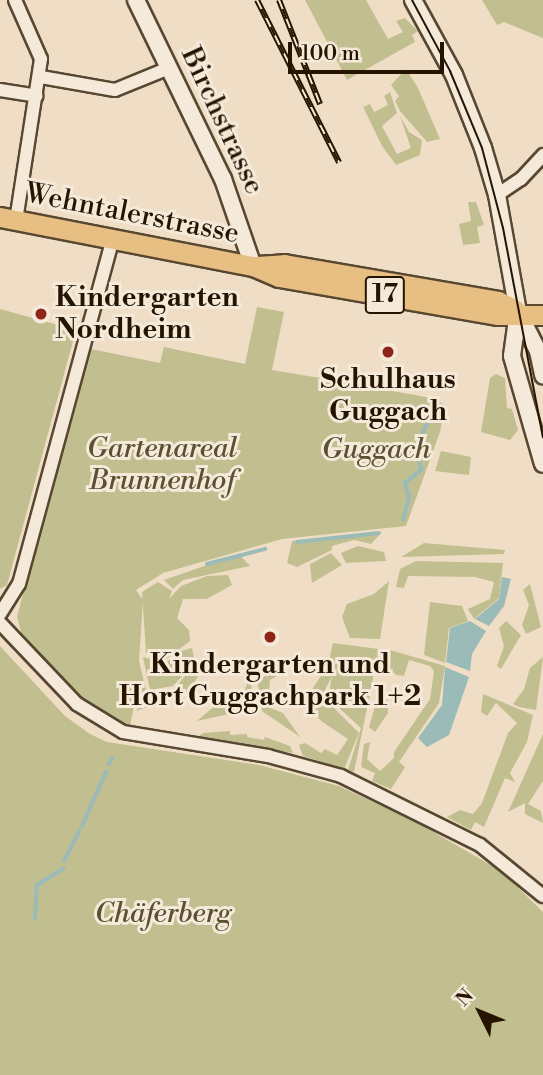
<!DOCTYPE html>
<html>
<head>
<meta charset="utf-8">
<style>
  body { margin:0 }
  #map { position:relative; width:543px; height:1075px; overflow:hidden; background:#efdec5; font-family:"Libre Bodoni",serif }
  div>[style] { position:absolute }
  [style*='--x'] { left:calc(var(--x)*1px); top:calc(var(--y)*1px); width:calc(var(--w)*1px); rotate:calc(var(--a)*1deg) }
  .green>* { inset:0; background:#c1bf8f }
  .water>* { inset:0; background:#9abbb8 }
  .stream>* { height:3.5px; margin:-1.75px; padding:0 1.75px; transform-origin:1.75px; border-radius:1.75px; background:#9abbb8 }
  .roads { filter:drop-shadow(2px 0 #584731) drop-shadow(-2px 0 #584731) drop-shadow(0 2px #584731) drop-shadow(0 -2px #584731) }
  .street>* { height:12px; margin:-6px; padding:0 6px; transform-origin:6px; border-radius:6px; background:#f5ead9 }
  .secondary>* { height:16px; margin:-8px; padding:0 8px; transform-origin:8px; border-radius:8px; background:#f5ead9 }
  .primary>* { height:19px; margin:-9.5px; padding:0 9.5px; transform-origin:9.5px; border-radius:9.5px; background:#e8bf82 }
  .tram>* { height:2px; margin:-1px; padding:0 1px; transform-origin:1px; border-radius:1px; background:#251500 }
  .rail>* { height:6px; margin-top:-3px; transform-origin:0; background:repeating-linear-gradient(90deg,#f5ead9 0 10px,#251500 0 20px); box-sizing:border-box; border-block:2px solid #251500 }
  .dots>* { width:19px; height:19px; translate:-50% -50%; box-sizing:border-box; border:4px solid #f5ead9; border-radius:50% }
  span { translate:-50% -50%; white-space:nowrap; text-align:center; line-height:1.15; -webkit-text-stroke:6px #f5ead9; paint-order:stroke }
  .shield-label span { padding:2px 5px; background:#f5ead9; border:2px solid; border-radius:5px; -webkit-text-stroke-width:0 }
  .shield-label { font-size:26px; color:#251500; font-weight:700 }
  .street-label { font-size:28px; color:#251500 }
  .poi-label { font-size:28px; color:#251500; font-weight:700 }
  .left { translate:0 -50%; text-align:left }
  .park-label { font-size:28px; color:#5c5032; font-style:italic }
  .north { position:absolute; left:445px; top:977px; width:70px; height:70px; -webkit-text-stroke:5px #f5ead9; paint-order:stroke; rotate:313deg; font-size:19px; font-weight:700; line-height:28px; text-align:center; color:#251500 }
  .north::after { content:''; display:block; margin:auto; width:24px; height:32px; background:#251500; clip-path:polygon(50% 0,100% 100%,50% 72%,0 100%) }
  .scale { position:absolute; left:288px; top:42px; width:156px; height:32px; box-sizing:border-box; border:4px solid #251500; border-top:0; padding-left:9px; font-size:21px; line-height:24px; white-space:nowrap; color:#251500; -webkit-text-stroke:5px #f5ead9; paint-order:stroke }
</style>
</head>
<body>
<div id="map">
  <div class="green">
    <div style="clip-path:polygon(305px 0,366px 0,388px 39px,403px 32px,396px 21px,405px 18px,418px 31px,412px 35px,415px 42px,347px 80px)"></div>
    <div style="clip-path:polygon(482px 0,543px 0,543px 38px,504px 22px,497px 25px)"></div>
    <div style="clip-path:polygon(406px 69px,418px 88px,440px 139px,427px 142px,400px 111px,395px 101px,399px 96px,391px 85px)"></div>
    <div style="clip-path:polygon(353px 86px,363px 107px,370px 104px,374px 112px,388px 105px,384px 96px,390px 92px,397px 113px,382px 126px,397px 154px,411px 148px,400px 116px,409px 132px,422px 140px,420px 155px,396px 165px,382px 146px)"></div>
    <div style="clip-path:polygon(468px 202px,476px 202px,484px 225px,477px 227px,480px 243px,463px 245px,459px 224px,471px 221px)"></div>
    <div style="clip-path:polygon(257px 307px,284px 312px,272px 370px,338px 381px,339px 375px,376px 382px,375px 388px,432px 398px,445px 405px,440px 432px,406px 526px,282px 539px,163px 573px,136px 590px,143px 600px,139px 661px,146px 690px,134px 706px,130px 726px,81px 697px,21px 632px,17px 617px,86px 348px,160px 363px,164px 347px,245px 364px)"></div>
    <div style="clip-path:polygon(0 309px,76px 330px,7px 585px,0 589px)"></div>
    <div style="clip-path:polygon(496px 374px,505px 378px,507px 408px,512px 409px,518px 430px,510px 440px,481px 432px,490px 378px)"></div>
    <div style="clip-path:polygon(441px 451px,471px 457px,469px 475px,435px 471px)"></div>
    <div style="clip-path:polygon(382px 532px,371px 544px,354px 540px,332px 546px,332px 550px,297px 567px,287px 563px,292px 541px)"></div>
    <div style="clip-path:polygon(424px 543px,505px 550px,504px 554px,401px 557px)"></div>
    <div style="clip-path:polygon(358px 546px,384px 552px,386px 561px,346px 563px,341px 553px)"></div>
    <div style="clip-path:polygon(331px 553px,342px 565px,312px 583px,310px 564px)"></div>
    <div style="clip-path:polygon(239px 554px,250px 566px,183px 580px,173px 589px,164px 580px)"></div>
    <div style="clip-path:polygon(416px 561px,503px 563px,499px 598px,474px 619px,468px 609px,490px 599px,494px 582px,475px 577px,408px 576px,404px 588px,396px 587px,400px 569px)"></div>
    <div style="clip-path:polygon(228px 575px,232px 585px,207px 599px,183px 599px,177px 618px,189px 630px,190px 641px,166px 659px,146px 653px,142px 592px,158px 582px,172px 591px,169px 599px,181px 586px,207px 576px)"></div>
    <div style="clip-path:polygon(389px 581px,380px 639px,350px 638px,342px 617px,347px 604px,374px 594px)"></div>
    <div style="clip-path:polygon(530px 584px,541px 627px,526px 634px,522px 625px,529px 605px,523px 590px)"></div>
    <div style="clip-path:polygon(430px 602px,462px 606px,468px 621px,449px 628px,445px 663px,424px 655px)"></div>
    <div style="clip-path:polygon(506px 621px,521px 635px,501px 669px,497px 666px,504px 646px,499px 628px)"></div>
    <div style="clip-path:polygon(333px 643px,379px 649px,354px 772px,348px 770px,361px 728px,328px 698px,332px 676px,324px 692px,327px 701px,359px 733px,344px 769px,303px 756px,299px 745px,305px 743px,321px 753px,325px 749px,337px 755px,348px 739px,321px 721px,309px 706px,309px 694px,328px 665px)"></div>
    <div style="clip-path:polygon(0 646px,65px 716px,90px 734px,107px 742px,259px 765px,339px 786px,416px 822px,501px 871px,543px 912px,543px 1075px,0 1075px)"></div>
    <div style="clip-path:polygon(192px 648px,198px 676px,189px 693px,136px 711px,149px 694px,174px 689px,186px 675px,181px 651px)"></div>
    <div style="clip-path:polygon(390px 650px,445px 666px,439px 703px,399px 762px,405px 767px,391px 789px,372px 781px,375px 773px,361px 767px,364px 744px,370px 742px,367px 759px,380px 771px,394px 758px,394px 752px,430px 699px,434px 671px,430px 666px,409px 660px,404px 676px,397px 675px,382px 666px)"></div>
    <div style="clip-path:polygon(176px 654px,182px 658px,184px 674px,173px 686px,150px 690px,143px 657px,166px 663px)"></div>
    <div style="clip-path:polygon(543px 657px,536px 710px,519px 707px,513px 704px,524px 689px,530px 668px)"></div>
    <div style="clip-path:polygon(281px 674px,270px 680px,268px 707px,283px 713px,300px 737px,262px 711px,258px 684px,265px 675px)"></div>
    <div style="clip-path:polygon(250px 675px,253px 700px,243px 711px,197px 721px,217px 704px,240px 704px)"></div>
    <div style="clip-path:polygon(381px 686px,387px 691px,388px 713px,375px 732px,369px 727px)"></div>
    <div style="clip-path:polygon(483px 694px,533px 715px,527px 742px,510px 773px,515px 782px,505px 778px,484px 827px,475px 822px,471px 830px,447px 817px,460px 810px,473px 814px,482px 803px,508px 733px,517px 723px,496px 703px,487px 716px,481px 712px)"></div>
    <div style="clip-path:polygon(230px 731px,230px 735px,247px 734px,247px 737px,264px 740px,265px 737px,290px 746px,293px 753px,198px 737px,203px 733px)"></div>
    <div style="clip-path:polygon(543px 734px,543px 781px,528px 804px,541px 811px,543px 823px,525px 814px,525px 803px,508px 812px)"></div>
  </div>
  <div class="water">
    <div style="clip-path:polygon(502px 577px,511px 579px,504px 606px,489px 626px,475px 619px,499px 599px)"></div>
    <div style="clip-path:polygon(470px 621px,486px 631px,472px 654px,470px 671px,446px 662px,450px 628px)"></div>
    <div style="clip-path:polygon(445px 667px,469px 677px,449px 735px,427px 747px,418px 738px,442px 705px)"></div>
  </div>
  <div class="stream">
    <div style="--x:403;--y:520;--w:24;--a:-75"></div>
    <div style="--x:409;--y:497;--w:15;--a:-106"></div>
    <div style="--x:405;--y:483;--w:21;--a:-39"></div>
    <div style="--x:421;--y:470;--w:16;--a:-101"></div>
    <div style="--x:418;--y:454;--w:11;--a:-41"></div>
    <div style="--x:426;--y:447;--w:15;--a:-101"></div>
    <div style="--x:423;--y:432;--w:26;--a:-65"></div>
    <div style="--x:297;--y:542;--w:82;--a:-6.3"></div>
    <div style="--x:207;--y:564;--w:60;--a:-14.5"></div>
    <div style="--x:109;--y:764;--w:6;--a:-59"></div>
    <div style="--x:82;--y:826;--w:59;--a:-66"></div>
    <div style="--x:64;--y:861;--w:34;--a:-63"></div>
    <div style="--x:35;--y:919;--w:34;--a:-87"></div>
    <div style="--x:37;--y:885;--w:31;--a:-32"></div>
  </div>
  <div class="roads">
    <div class="street">
      <div style="--x:15;--y:0;--w:64;--a:66.2"></div>
      <div style="--x:41;--y:59;--w:163;--a:98.8"></div>
      <div style="--x:41;--y:77;--w:75;--a:10"></div>
      <div style="--x:115;--y:90;--w:58;--a:-22.2"></div>
      <div style="--x:0;--y:90;--w:37;--a:9"></div>
      <div style="--x:497;--y:195;--w:29;--a:-34"></div>
      <div style="--x:521;--y:179;--w:33;--a:-47"></div>
      <div style="--x:0;--y:614;--w:36;--a:-58"></div>
      <div style="--x:19;--y:584;--w:359;--a:-74.8"></div>
      <div style="--x:0;--y:623;--w:112;--a:46.5"></div>
      <div style="--x:77;--y:704;--w:54;--a:31.3"></div>
      <div style="--x:123;--y:732;--w:147;--a:9.4"></div>
      <div style="--x:268;--y:756;--w:76;--a:15.3"></div>
      <div style="--x:341;--y:776;--w:155;--a:26.4"></div>
      <div style="--x:480;--y:845;--w:81;--a:39"></div>
    </div>
    <div class="secondary">
      <div style="--x:136;--y:0;--w:199;--a:64.1"></div>
      <div style="--x:223;--y:179;--w:92;--a:71"></div>
      <div style="--x:413;--y:0;--w:85;--a:61.3"></div>
      <div style="--x:454;--y:75;--w:79;--a:68.3"></div>
      <div style="--x:483;--y:148;--w:49;--a:73.4"></div>
      <div style="--x:497;--y:195;--w:119;--a:79.8"></div>
      <div style="--x:518;--y:312;--w:44;--a:62.9"></div>
      <div style="--x:538;--y:351;--w:25;--a:78"></div>
      <div style="--x:518;--y:312;--w:44;--a:97.8"></div>
      <div style="--x:512;--y:356;--w:112;--a:74"></div>
    </div>
    <div class="primary">
      <div style="--x:0;--y:217;--w:258;--a:11"></div>
      <div style="--x:253;--y:266;--w:28;--a:23"></div>
      <div style="--x:279;--y:277;--w:221;--a:9.9"></div>
      <div style="--x:497;--y:315;--w:46;--a:0"></div>
      <div style="--x:257;--y:266;--w:27;--a:-4"></div>
      <div style="--x:284;--y:264;--w:217;--a:9.8"></div>
      <div style="--x:498;--y:301;--w:20;--a:27"></div>
    </div>
  </div>
  <div class="tram">
    <div style="--x:412;--y:0;--w:81;--a:61.8"></div>
    <div style="--x:450;--y:71;--w:83;--a:67.4"></div>
    <div style="--x:482;--y:148;--w:83;--a:75.3"></div>
    <div style="--x:503;--y:228;--w:213;--a:79.2"></div>
  </div>
  <div class="rail">
    <div style="--x:257;--y:0;--w:182;--a:63.2"></div>
    <div style="--x:279;--y:0;--w:112;--a:68.5"></div>
  </div>
  <div class="dots">
    <div style="left:41px;top:314px;background:#8f2418"></div>
    <div style="left:388px;top:352px;background:#8f2418"></div>
    <div style="left:270px;top:637px;background:#8f2418"></div>
  </div>
  <div class="shield-label">
    <span style="left:385px;top:295px">17</span>
  </div>
  <div class="street-label">
    <span style="left:222px;top:121px;rotate:65deg">Birchstrasse</span>
    <span style="left:132px;top:214px;rotate:11deg">Wehntalerstrasse</span>
  </div>
  <div class="poi-label">
    <span class="left" style="left:55px;top:314px">Kindergarten<br>Nordheim</span>
    <span style="left:388px;top:396px">Schulhaus<br>Guggach</span>
    <span style="left:270px;top:681px">Kindergarten und<br>Hort Guggachpark 1+2</span>
  </div>
  <div class="park-label">
    <span style="left:162px;top:465px">Gartenareal<br>Brunnenhof</span>
    <span style="left:376px;top:450px">Guggach</span>
    <span style="left:163px;top:914px">Chäferberg</span>
  </div>
  <div class="north">N</div>
  <div class="scale">100 m</div>
</div>
</body>
</html>
